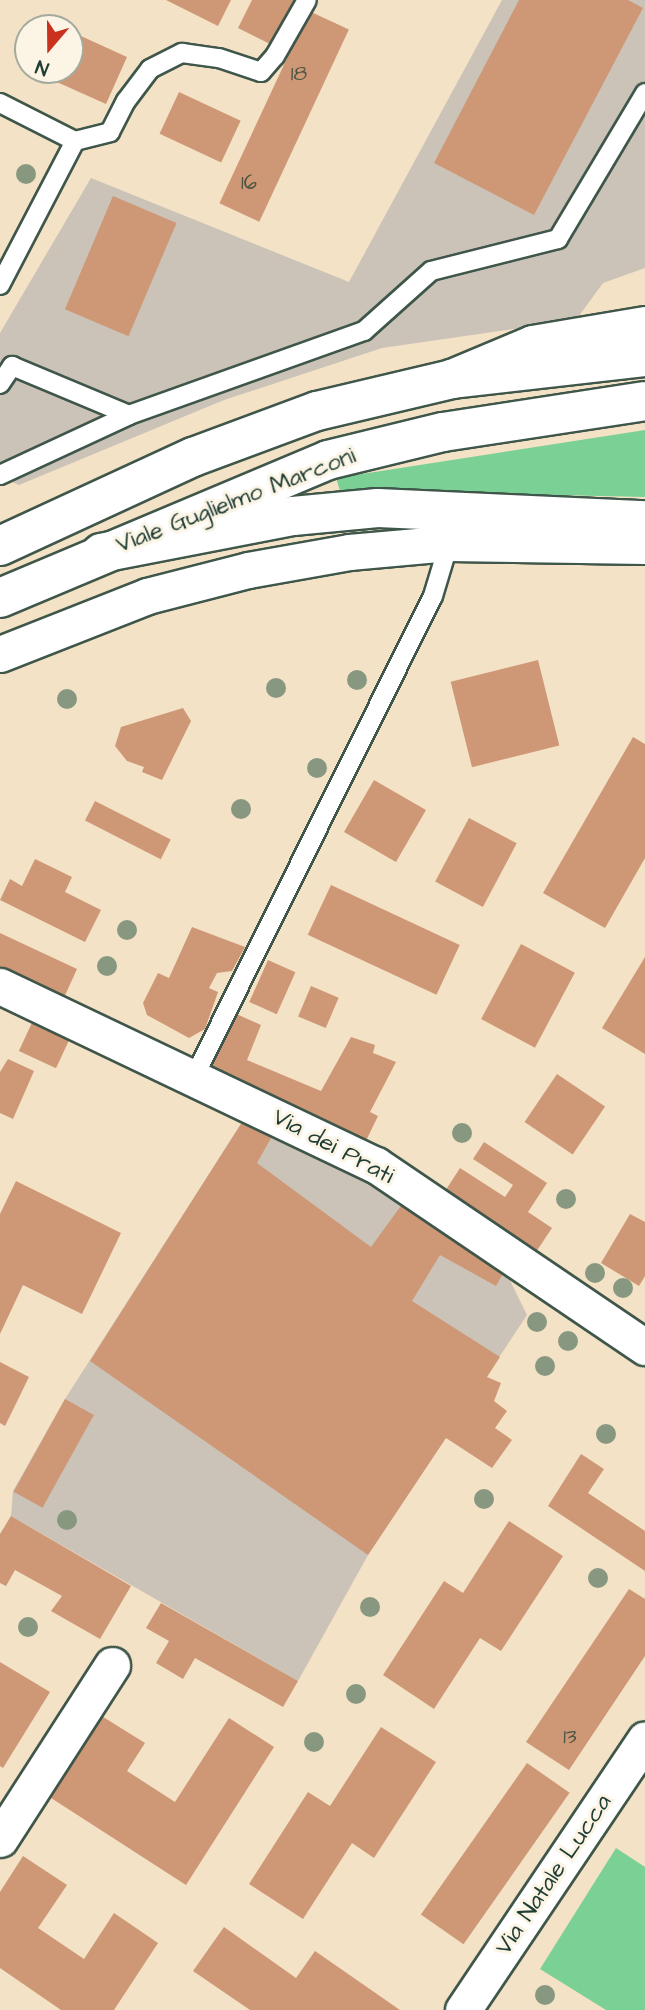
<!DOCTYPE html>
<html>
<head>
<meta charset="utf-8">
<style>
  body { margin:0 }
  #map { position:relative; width:645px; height:2010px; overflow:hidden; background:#f3e2c5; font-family:"Architects Daughter",sans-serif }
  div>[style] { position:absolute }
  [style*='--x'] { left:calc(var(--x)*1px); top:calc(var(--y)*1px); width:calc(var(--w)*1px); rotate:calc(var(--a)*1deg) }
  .industrial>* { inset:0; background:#cbc3b8 }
  .green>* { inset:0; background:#7bd195 }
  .building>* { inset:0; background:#ce9876; transform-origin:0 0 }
  .roads { filter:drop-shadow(2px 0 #3f564a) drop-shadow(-2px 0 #3f564a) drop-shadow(0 2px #3f564a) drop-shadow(0 -2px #3f564a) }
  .service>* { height:18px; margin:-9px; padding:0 9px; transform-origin:9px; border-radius:9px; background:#fff }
  .minor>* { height:35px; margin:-17.5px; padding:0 17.5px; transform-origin:17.5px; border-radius:17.5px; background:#fff }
  .primary>* { height:38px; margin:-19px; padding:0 19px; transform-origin:19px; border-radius:19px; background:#fff }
  .motorway>* { height:38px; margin:-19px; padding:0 19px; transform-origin:19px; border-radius:19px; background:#fff }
  .trees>* { width:20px; height:20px; margin:-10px; border-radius:50%; background:#889880 }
  span { translate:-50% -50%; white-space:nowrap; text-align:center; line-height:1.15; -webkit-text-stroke:6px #fcf5e5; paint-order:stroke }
  .number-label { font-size:21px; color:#4b5444 }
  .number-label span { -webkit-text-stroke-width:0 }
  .street-label { font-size:24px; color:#1f3d34 }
  .north { position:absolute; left:14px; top:14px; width:70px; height:70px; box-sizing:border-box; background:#fcf5e5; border:2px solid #a4ab9e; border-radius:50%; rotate:200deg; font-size:19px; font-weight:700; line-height:28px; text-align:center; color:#1f3d34 }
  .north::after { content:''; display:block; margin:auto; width:24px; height:32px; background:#c8321e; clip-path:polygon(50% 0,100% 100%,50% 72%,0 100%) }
</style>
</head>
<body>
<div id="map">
  <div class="industrial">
    <div style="clip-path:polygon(502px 0,645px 0,645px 268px,603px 283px,576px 320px,382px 348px,224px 400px,19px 485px,0 477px,0 333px,91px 178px,349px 282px)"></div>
    <div style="clip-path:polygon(246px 1116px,403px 1203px,505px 1270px,527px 1315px,368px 1555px,298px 1681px,11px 1516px,13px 1491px,65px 1399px)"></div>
  </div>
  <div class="green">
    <div style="clip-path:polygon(645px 430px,645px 497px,507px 494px,342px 497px,336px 478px)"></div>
    <div style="clip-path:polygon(616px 1848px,645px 1867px,645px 2010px,606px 2010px,540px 1969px)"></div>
  </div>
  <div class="building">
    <div style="clip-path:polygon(166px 0,231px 0,218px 26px)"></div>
    <div style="clip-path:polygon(252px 0,296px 0,272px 45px,238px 28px)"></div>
    <div style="clip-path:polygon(519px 0,628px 0,643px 8px,534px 215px,434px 163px)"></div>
    <div style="left:309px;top:11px;width:44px;height:212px;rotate:25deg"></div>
    <div style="clip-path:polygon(70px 31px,127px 57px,106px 104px,30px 70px,70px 70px)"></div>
    <div style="left:179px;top:92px;width:68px;height:46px;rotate:25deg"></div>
    <div style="left:113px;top:196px;width:69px;height:123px;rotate:23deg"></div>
    <div style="left:538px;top:660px;width:88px;height:90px;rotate:76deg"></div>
    <div style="clip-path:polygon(183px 708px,191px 721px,162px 780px,142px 772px,144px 767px,127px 761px,115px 746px,121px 727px)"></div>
    <div style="clip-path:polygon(633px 737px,645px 744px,645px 858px,605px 928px,543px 893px)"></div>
    <div style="left:374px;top:780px;width:60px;height:60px;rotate:30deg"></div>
    <div style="left:95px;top:801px;width:85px;height:22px;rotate:27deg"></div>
    <div style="left:469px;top:818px;width:54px;height:72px;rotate:28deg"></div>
    <div style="clip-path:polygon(35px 859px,72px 877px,65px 892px,101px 910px,85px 942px,0 900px,10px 879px,22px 886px)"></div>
    <div style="left:331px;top:885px;width:142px;height:55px;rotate:25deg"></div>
    <div style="clip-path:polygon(192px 927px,245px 947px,232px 971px,217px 973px,209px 988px,218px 992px,205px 1029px,189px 1038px,147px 1015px,143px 1003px,158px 973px,169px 978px)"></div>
    <div style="clip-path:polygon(0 933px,77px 969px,62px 1002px,0 973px)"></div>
    <div style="left:521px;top:944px;width:61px;height:85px;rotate:28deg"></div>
    <div style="clip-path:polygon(645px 957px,645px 1054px,602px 1028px)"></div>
    <div style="left:268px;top:960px;width:30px;height:46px;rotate:24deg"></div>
    <div style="left:311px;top:986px;width:30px;height:33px;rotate:23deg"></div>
    <div style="left:37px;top:1012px;width:41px;height:43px;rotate:25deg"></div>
    <div style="clip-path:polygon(232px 1012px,261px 1025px,247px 1060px,321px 1091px,351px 1037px,375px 1045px,373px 1053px,396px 1062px,370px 1112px,378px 1116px,362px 1149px,205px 1076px)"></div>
    <div style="clip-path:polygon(8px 1059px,34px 1071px,13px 1119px,0 1113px,0 1072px)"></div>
    <div style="left:557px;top:1074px;width:58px;height:58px;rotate:34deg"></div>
    <div style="clip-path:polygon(246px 1116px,275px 1131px,257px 1163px,371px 1247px,403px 1203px,505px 1270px,496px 1286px,440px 1255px,412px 1301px,500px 1357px,487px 1377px,501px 1383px,494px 1401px,507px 1411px,495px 1428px,512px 1440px,492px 1468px,446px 1438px,368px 1555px,90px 1361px)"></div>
    <div style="clip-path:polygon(484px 1142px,547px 1183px,528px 1212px,552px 1228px,532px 1258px,440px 1199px,460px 1168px,505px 1197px,513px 1185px,473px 1159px)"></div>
    <div style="clip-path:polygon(16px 1181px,121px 1233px,82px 1314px,23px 1285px,0 1334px,0 1214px)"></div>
    <div style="clip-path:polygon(630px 1214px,645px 1222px,645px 1276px,639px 1286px,601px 1263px)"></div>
    <div style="clip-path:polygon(0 1362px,29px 1377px,5px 1426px,0 1423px)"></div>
    <div style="left:65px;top:1399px;width:33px;height:106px;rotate:29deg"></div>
    <div style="clip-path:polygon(581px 1454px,604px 1469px,588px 1493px,645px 1531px,645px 1571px,548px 1506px)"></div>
    <div style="clip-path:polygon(11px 1516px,131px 1586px,100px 1639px,51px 1611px,62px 1596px,15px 1570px,6px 1586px,0 1583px,0 1534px)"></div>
    <div style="clip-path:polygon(509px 1521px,563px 1556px,501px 1651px,480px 1638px,434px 1709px,383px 1675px,444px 1581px,463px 1593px)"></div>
    <div style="clip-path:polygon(629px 1589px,645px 1599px,645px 1656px,569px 1770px,526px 1742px)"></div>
    <div style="clip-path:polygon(161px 1603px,298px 1681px,283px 1707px,195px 1658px,183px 1679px,156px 1663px,169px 1641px,146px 1628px)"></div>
    <div style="clip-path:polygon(0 1662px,50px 1692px,3px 1768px,0 1766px)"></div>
    <div style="clip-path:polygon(100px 1715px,145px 1743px,127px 1771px,175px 1802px,229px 1718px,274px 1747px,186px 1885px,48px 1796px)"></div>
    <div style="clip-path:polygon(381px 1727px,436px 1762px,374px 1858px,352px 1843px,303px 1919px,249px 1884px,308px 1792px,330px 1806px)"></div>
    <div style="left:527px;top:1763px;width:52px;height:185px;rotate:35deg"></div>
    <div style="clip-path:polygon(23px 1856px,67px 1885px,38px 1928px,84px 1959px,114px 1913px,158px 1943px,114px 2010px,61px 2010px,0 1968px,0 1892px)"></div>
    <div style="clip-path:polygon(224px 1927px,296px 1978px,315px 1951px,400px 2010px,250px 2010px,193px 1971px)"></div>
  </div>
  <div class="roads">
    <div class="service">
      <div style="--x:0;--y:103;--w:84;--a:26.9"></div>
      <div style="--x:75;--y:141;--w:36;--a:-14"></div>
      <div style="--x:110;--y:132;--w:35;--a:-63"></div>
      <div style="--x:126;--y:101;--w:40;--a:-53"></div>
      <div style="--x:150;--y:69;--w:36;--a:-27"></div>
      <div style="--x:182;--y:53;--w:37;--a:8"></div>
      <div style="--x:219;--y:58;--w:44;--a:18.4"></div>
      <div style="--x:261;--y:72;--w:21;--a:-49"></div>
      <div style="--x:275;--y:56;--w:64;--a:-60.3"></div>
      <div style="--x:0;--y:285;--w:162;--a:-62.5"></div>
      <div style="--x:0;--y:384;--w:22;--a:-56"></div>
      <div style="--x:12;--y:366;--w:127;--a:22.7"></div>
      <div style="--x:0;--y:475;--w:142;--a:-24.9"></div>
      <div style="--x:129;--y:415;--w:250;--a:-19.7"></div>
      <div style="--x:364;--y:331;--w:90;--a:-41.8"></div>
      <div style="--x:431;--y:271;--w:131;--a:-14.1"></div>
      <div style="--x:558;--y:239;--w:170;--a:-59.2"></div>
      <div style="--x:194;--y:1077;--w:537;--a:-63.58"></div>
      <div style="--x:433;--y:596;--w:55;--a:-73.2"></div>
    </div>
    <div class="minor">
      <div style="--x:0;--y:654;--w:158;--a:-21.5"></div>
      <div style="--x:147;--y:596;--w:104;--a:-14.4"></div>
      <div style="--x:248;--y:570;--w:103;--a:-10.1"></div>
      <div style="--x:349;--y:552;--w:100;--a:-5.1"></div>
      <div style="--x:449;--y:543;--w:196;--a:0.9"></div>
      <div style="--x:0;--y:986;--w:416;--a:25.5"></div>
      <div style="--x:376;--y:1165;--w:325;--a:34.1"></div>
      <div style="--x:0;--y:1839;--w:207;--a:-57.2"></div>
      <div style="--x:463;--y:2010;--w:326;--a:-56.1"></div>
    </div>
    <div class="primary">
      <div style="--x:0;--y:546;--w:213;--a:-24.8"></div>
      <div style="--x:193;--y:457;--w:132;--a:-20.4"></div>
      <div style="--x:317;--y:411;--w:139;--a:-13.3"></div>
      <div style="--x:452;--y:379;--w:194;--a:-6.5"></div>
      <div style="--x:0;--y:598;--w:356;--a:-22.8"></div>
      <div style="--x:328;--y:460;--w:118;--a:-13.7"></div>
      <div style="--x:443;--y:432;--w:204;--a:-8.7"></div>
    </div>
    <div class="motorway">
      <div style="--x:452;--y:379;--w:88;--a:-22.8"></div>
      <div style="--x:533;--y:345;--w:114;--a:-9.6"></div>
      <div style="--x:101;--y:553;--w:196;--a:-10.9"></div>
      <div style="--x:293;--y:516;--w:85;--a:-5.4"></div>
      <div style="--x:378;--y:508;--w:267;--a:2.6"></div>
    </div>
  </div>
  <div class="trees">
    <div style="left:26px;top:174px"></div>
    <div style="left:357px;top:680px"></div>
    <div style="left:276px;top:688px"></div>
    <div style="left:67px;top:699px"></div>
    <div style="left:317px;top:768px"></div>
    <div style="left:241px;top:809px"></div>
    <div style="left:127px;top:930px"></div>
    <div style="left:107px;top:966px"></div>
    <div style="left:462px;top:1133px"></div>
    <div style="left:566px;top:1199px"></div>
    <div style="left:595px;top:1273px"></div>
    <div style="left:623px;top:1288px"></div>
    <div style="left:537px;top:1322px"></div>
    <div style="left:568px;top:1341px"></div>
    <div style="left:545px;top:1366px"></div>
    <div style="left:606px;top:1434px"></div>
    <div style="left:484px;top:1499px"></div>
    <div style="left:67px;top:1520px"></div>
    <div style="left:598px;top:1578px"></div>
    <div style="left:370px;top:1607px"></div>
    <div style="left:28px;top:1627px"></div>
    <div style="left:356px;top:1694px"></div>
    <div style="left:314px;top:1742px"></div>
    <div style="left:545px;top:1995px"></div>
  </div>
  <div class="number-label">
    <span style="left:299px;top:74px">18</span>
    <span style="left:249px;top:183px">16</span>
    <span style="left:570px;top:1737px">13</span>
  </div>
  <div class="street-label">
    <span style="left:236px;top:501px;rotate:-21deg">Viale Guglielmo Marconi</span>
    <span style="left:333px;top:1147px;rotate:28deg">Via dei Prati</span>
    <span style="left:554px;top:1875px;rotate:-56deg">Via Natale Lucca</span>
  </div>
  <div class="north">N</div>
</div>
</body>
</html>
